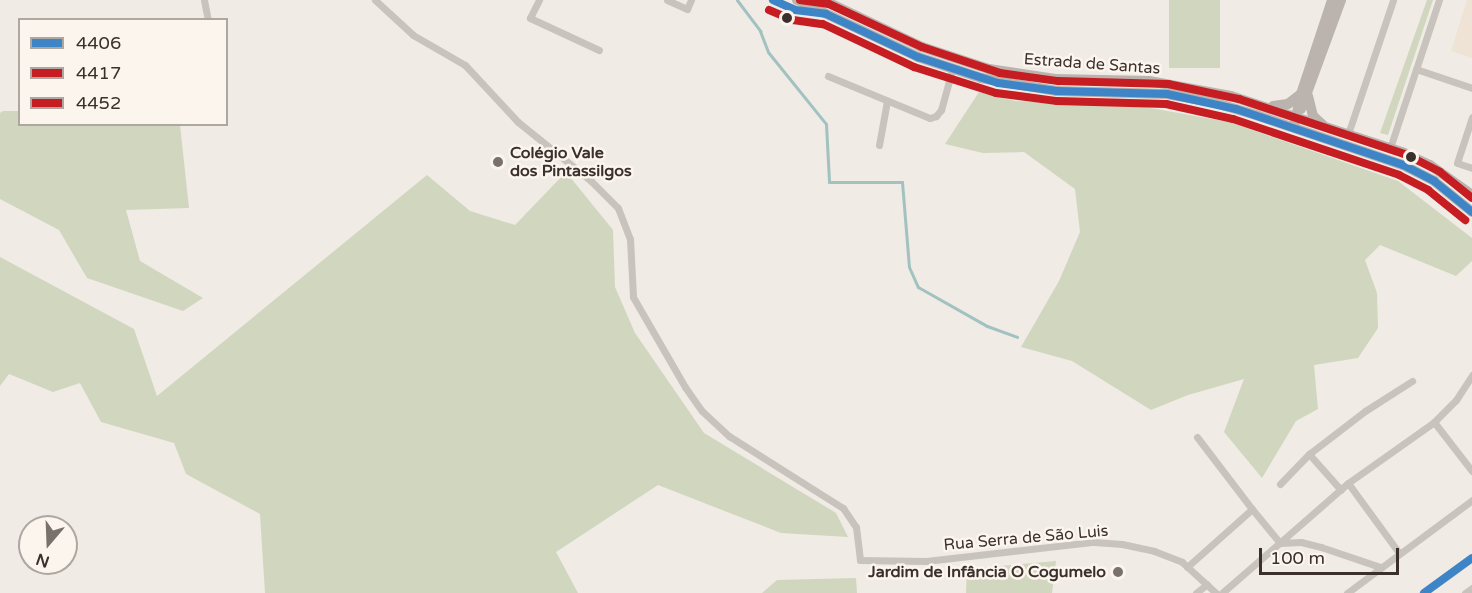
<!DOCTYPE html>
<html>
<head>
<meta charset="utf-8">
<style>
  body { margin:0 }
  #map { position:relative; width:1472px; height:593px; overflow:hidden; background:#f0ebe5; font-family:"Varela Round",sans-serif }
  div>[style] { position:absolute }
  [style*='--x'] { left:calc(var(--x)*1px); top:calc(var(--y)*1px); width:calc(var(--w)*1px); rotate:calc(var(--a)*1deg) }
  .green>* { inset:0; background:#d1d6bf; transform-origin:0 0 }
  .plaza>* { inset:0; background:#eee3d5 }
  .stream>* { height:3px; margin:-1.5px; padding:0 1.5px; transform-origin:1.5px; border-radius:1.5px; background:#a1c2c1 }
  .street>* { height:7px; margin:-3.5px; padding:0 3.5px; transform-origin:3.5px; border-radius:3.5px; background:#c9c3be }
  .secondary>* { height:10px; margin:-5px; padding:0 5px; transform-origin:5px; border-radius:5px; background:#bab3ae }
  .bus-1>* { height:8px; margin:-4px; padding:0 4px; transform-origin:4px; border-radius:4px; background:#3d85c6 }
  .bus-2>* { height:8px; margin:-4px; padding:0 4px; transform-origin:4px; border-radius:4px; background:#c61d23 }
  .bus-3>* { height:8px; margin:-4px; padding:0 4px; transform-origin:4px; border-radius:4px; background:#c61d23 }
  .dots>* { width:16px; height:16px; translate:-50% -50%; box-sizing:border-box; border:3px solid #fbf5ee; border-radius:50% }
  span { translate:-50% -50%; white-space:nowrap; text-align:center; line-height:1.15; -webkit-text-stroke:5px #fbf5ee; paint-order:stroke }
  .street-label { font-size:16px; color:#3b302b }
  .poi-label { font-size:16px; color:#3b302b; font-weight:700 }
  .left { translate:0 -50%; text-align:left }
  .right { translate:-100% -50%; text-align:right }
  .legend { position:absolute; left:18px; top:18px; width:210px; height:108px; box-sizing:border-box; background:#fbf5ee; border:2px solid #aea6a0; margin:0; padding:8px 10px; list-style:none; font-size:18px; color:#3b302b }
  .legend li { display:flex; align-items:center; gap:12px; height:30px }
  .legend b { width:30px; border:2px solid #aea6a0 }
  .north { position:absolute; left:18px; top:515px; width:60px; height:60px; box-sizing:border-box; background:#fbf5ee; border:2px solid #aea6a0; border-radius:50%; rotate:199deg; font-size:16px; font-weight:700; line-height:24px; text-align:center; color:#3b302b }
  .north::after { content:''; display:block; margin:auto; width:21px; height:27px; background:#7a716c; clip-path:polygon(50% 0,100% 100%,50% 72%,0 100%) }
  .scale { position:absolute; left:1259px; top:548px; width:140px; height:27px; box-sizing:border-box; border:3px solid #3b302b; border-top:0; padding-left:8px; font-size:18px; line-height:21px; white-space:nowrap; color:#3b302b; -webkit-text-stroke:4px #fbf5ee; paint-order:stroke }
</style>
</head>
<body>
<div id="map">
  <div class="green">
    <div style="left:1169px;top:0;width:51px;height:68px"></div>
    <div style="clip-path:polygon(1427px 0,1433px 0,1388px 135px,1380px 133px)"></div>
    <div style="clip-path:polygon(979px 92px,1015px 101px,1145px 107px,1229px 122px,1398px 181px,1472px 238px,1472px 261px,1456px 276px,1380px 245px,1365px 260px,1377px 293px,1378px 328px,1358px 358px,1314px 365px,1318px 409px,1296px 421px,1262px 478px,1224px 432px,1244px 379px,1188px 395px,1151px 410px,1072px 361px,1021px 347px,1059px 281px,1080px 232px,1075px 189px,1024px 152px,983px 153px,945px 144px)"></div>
    <div style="clip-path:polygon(3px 111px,19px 111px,20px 124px,180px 125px,189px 208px,126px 210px,140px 261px,203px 298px,183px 311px,87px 278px,59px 230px,0 199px,0 113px)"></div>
    <div style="clip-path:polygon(566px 172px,613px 230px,615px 287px,635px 333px,704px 433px,836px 513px,848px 537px,781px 533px,658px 485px,556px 552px,578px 593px,265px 593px,260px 514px,186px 474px,174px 443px,101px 422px,80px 383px,53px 392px,9px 374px,0 386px,0 257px,134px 329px,157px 396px,427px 175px,470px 211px,515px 225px)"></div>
    <div style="clip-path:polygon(1056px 561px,1052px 593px,966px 593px,967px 569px)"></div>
    <div style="clip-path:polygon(856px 578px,857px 593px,762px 593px,777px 580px)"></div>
  </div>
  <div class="plaza">
    <div style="clip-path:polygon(1467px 0,1472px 0,1472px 58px,1451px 51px)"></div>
  </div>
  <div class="stream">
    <div style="--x:737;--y:0;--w:39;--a:53"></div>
    <div style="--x:760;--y:31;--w:22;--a:69"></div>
    <div style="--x:768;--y:52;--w:92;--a:51.1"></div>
    <div style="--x:826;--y:124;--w:58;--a:87"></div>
    <div style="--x:829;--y:182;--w:73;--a:0"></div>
    <div style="--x:902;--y:182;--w:85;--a:85.3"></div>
    <div style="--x:909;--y:267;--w:22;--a:66"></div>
    <div style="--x:918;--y:287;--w:79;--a:29.5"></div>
    <div style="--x:987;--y:326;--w:32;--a:20"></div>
  </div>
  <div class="street">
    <div style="--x:204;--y:0;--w:20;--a:79"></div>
    <div style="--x:375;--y:0;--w:52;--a:42.6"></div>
    <div style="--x:413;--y:35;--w:60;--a:30"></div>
    <div style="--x:465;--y:65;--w:78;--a:47.1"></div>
    <div style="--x:518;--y:122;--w:94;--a:38.9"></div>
    <div style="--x:591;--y:181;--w:38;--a:45"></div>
    <div style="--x:618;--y:208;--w:33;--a:69"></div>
    <div style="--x:630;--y:239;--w:58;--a:87"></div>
    <div style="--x:633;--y:297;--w:104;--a:60"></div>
    <div style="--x:685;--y:387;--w:29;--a:55"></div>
    <div style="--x:702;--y:411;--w:37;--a:43"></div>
    <div style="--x:729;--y:436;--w:135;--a:32.3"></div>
    <div style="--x:843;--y:508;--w:23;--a:56"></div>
    <div style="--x:856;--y:527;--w:33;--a:83"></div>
    <div style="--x:860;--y:560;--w:66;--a:0.9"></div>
    <div style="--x:926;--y:561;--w:169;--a:-6.5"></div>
    <div style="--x:1094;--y:542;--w:28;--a:4"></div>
    <div style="--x:1122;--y:544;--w:33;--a:12"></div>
    <div style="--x:1154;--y:551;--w:30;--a:21"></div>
    <div style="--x:1182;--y:562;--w:46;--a:42.4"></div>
    <div style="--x:539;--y:0;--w:20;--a:117"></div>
    <div style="--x:530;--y:18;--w:76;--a:24.9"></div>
    <div style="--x:667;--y:0;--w:22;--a:24"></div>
    <div style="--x:687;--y:9;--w:10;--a:-66"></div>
    <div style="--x:1416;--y:69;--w:59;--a:18.7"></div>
    <div style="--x:828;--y:76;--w:110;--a:22.4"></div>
    <div style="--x:930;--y:118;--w:6;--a:-18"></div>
    <div style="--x:936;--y:116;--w:8;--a:-50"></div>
    <div style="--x:941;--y:110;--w:41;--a:-74.6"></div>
    <div style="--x:1472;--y:117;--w:48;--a:108.1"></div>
    <div style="--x:1457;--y:163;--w:16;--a:18"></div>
    <div style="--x:1348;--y:134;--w:141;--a:-71.4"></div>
    <div style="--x:879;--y:145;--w:45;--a:-79.7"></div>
    <div style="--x:1390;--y:148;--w:156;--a:-71.7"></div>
    <div style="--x:1434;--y:422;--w:62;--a:52.2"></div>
    <div style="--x:1197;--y:437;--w:91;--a:52.6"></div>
    <div style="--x:1309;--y:454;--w:48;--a:48.4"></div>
    <div style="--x:1348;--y:483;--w:87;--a:53.9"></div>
    <div style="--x:1280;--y:484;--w:42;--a:-46"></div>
    <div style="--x:1309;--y:454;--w:71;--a:-37.5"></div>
    <div style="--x:1365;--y:411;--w:56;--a:-32.6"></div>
    <div style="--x:1280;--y:543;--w:21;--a:-3"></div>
    <div style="--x:1301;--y:542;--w:21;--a:14"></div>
    <div style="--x:1321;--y:547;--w:62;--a:18.7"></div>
    <div style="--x:1187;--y:567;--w:87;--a:-41.7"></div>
    <div style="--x:1252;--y:509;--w:44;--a:50.5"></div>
    <div style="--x:1196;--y:593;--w:14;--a:-39"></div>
    <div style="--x:1222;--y:593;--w:167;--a:-41.1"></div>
    <div style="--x:1348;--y:483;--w:105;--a:-35.3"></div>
    <div style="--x:1434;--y:422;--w:31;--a:-45"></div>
    <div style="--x:1456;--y:400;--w:30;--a:-57"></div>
    <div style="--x:1347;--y:593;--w:156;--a:-36.6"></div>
    <div style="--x:1424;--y:593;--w:59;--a:-36.1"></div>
    <div style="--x:1465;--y:593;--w:9;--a:-36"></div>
  </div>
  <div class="secondary">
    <div style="--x:797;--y:0;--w:134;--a:25.2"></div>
    <div style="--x:918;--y:57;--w:66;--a:18.4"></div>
    <div style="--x:981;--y:78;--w:77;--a:9.7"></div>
    <div style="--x:1057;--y:91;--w:110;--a:1.6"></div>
    <div style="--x:1167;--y:94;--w:46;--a:10.1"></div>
    <div style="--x:1212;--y:102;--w:46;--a:16.5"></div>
    <div style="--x:1256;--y:115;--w:155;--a:18.8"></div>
    <div style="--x:1403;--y:165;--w:35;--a:27"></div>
    <div style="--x:1434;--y:181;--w:49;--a:39.2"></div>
    <div style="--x:823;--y:0;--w:110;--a:25.4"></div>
    <div style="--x:922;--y:47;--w:71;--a:18.2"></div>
    <div style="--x:989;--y:69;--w:67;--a:8.6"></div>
    <div style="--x:1055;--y:79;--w:94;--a:1.2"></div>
    <div style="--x:1149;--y:81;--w:83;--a:10.4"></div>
    <div style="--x:1231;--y:96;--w:182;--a:18.2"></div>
    <div style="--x:1404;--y:153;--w:29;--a:25"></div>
    <div style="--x:1430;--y:165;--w:52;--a:35.5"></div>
    <div style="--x:1308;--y:96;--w:21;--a:76"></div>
    <div style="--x:1313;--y:116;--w:13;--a:42"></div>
    <div style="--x:1273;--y:106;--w:15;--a:-8"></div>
    <div style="--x:1288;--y:104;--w:16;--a:-38"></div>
    <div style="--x:1301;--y:109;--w:116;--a:-69.8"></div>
    <div style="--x:1295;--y:122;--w:29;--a:-78"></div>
    <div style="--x:1301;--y:94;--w:99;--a:-71.7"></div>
  </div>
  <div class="bus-1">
    <div style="--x:773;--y:0;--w:24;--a:24"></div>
    <div style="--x:795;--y:10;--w:31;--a:7"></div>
    <div style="--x:826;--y:14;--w:102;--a:25.1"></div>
    <div style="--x:918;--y:57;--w:84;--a:18"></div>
    <div style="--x:998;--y:83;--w:60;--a:7.7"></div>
    <div style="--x:1057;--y:91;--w:110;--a:1.6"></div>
    <div style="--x:1167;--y:94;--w:71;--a:12.3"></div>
    <div style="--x:1236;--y:109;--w:176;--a:18.5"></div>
    <div style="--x:1403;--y:165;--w:35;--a:27"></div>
    <div style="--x:1434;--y:181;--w:49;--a:39.2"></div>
    <div style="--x:1424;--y:593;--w:59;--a:-36.1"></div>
  </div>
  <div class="bus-2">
    <div style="--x:769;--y:10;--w:26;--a:23"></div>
    <div style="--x:793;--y:20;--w:30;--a:8"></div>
    <div style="--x:823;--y:24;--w:101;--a:25.3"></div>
    <div style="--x:914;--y:67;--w:86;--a:17.6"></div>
    <div style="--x:996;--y:93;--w:62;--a:7.5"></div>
    <div style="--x:1057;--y:101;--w:109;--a:1.6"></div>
    <div style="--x:1166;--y:104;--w:69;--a:12.6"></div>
    <div style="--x:1233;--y:119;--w:175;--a:18.6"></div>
    <div style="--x:1399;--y:175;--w:33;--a:27"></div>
    <div style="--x:1428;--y:190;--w:48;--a:39"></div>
  </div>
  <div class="bus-3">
    <div style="--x:800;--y:0;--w:29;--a:8"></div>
    <div style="--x:829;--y:4;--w:102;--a:24.8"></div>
    <div style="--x:922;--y:47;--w:82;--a:18.4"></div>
    <div style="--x:1000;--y:73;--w:59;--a:7.9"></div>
    <div style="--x:1058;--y:81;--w:110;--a:1.6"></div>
    <div style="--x:1168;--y:84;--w:73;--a:11.9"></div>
    <div style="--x:1239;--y:99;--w:177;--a:18.4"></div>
    <div style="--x:1407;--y:155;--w:37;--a:27"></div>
    <div style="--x:1440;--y:172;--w:41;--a:39.1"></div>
  </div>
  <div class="dots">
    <div style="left:787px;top:18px;background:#3b302b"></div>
    <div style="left:1411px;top:157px;background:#3b302b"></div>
    <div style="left:498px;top:162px;background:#7a716c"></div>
    <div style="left:1118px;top:572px;background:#7a716c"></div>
  </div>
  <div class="street-label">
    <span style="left:1092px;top:64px;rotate:4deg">Estrada de Santas</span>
    <span style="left:1026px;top:538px;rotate:-5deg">Rua Serra de São Luis</span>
  </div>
  <div class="poi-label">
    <span class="left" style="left:510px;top:162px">Colégio Vale<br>dos Pintassilgos</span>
    <span class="right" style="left:1106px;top:572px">Jardim de Infância O Cogumelo</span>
  </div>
  <ul class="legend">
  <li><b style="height:8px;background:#3d85c6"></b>4406</li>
  <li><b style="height:8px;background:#c61d23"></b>4417</li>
  <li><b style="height:8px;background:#c61d23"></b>4452</li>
  </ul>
  <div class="north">N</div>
  <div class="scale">100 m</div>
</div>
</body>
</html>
